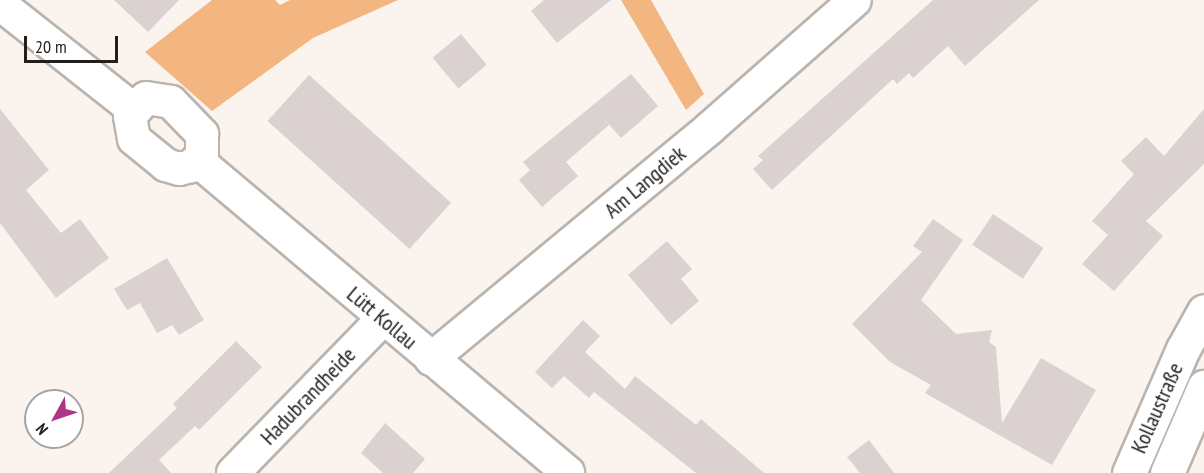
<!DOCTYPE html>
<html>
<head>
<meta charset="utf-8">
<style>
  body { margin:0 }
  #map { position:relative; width:1204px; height:473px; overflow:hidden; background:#fbf4ee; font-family:"PT Sans Narrow",sans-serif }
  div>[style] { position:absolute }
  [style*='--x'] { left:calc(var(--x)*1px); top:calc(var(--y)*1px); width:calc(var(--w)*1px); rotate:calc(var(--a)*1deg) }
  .green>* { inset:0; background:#f3b681 }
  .building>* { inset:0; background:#dad1d0; transform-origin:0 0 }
  .roads { filter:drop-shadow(2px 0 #bab4ae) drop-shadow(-2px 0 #bab4ae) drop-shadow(0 2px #bab4ae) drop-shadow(0 -2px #bab4ae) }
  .street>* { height:32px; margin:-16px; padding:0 16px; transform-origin:16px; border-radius:16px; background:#fff }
  .primary>* { height:33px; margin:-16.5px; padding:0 16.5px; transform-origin:16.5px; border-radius:16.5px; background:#fff }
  span { translate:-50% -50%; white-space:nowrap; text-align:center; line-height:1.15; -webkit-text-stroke:5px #fff; paint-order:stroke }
  .street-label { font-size:22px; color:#211e1c }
  .north { position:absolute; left:24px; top:389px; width:60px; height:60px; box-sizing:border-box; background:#fff; border:2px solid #a6a5a4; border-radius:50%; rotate:230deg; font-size:16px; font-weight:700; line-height:24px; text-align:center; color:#211e1c }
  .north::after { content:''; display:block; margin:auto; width:21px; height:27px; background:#b13587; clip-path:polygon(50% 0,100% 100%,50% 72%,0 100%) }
  .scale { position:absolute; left:24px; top:36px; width:94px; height:27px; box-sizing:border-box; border:3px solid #211e1c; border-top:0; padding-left:8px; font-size:18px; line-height:21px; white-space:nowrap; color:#211e1c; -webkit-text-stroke:4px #fff; paint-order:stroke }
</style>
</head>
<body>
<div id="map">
  <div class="green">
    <div style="clip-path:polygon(212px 0,275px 0,280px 5px,290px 0,398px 0,313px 38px,212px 111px,145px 52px)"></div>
    <div style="clip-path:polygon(621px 0,651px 0,704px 94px,686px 110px)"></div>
  </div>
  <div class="building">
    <div style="clip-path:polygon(114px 0,179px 0,148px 32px)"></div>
    <div style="clip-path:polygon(544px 0,611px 0,557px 43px,531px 11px)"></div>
    <div style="clip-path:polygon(933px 0,1039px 0,965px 66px,948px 46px,913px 78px,909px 73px,897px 84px,893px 79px,772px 190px,753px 169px,763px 160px,758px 156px)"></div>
    <div style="left:461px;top:34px;width:40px;height:37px;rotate:50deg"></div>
    <div style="clip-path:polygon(631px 74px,658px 106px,621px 138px,597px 111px,609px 125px,566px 162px,578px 176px,542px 207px,519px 180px,530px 170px,523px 162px)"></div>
    <div style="left:309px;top:75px;width:191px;height:62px;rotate:42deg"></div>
    <div style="clip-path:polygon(0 109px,49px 170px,26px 190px,61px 233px,80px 219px,109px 258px,56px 298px,0 223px)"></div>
    <div style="clip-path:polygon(1204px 109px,1204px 164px,1146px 221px,1163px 236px,1114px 291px,1082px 264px,1108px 235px,1092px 221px,1134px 174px,1121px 161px,1146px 137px,1164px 156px)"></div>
    <div style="left:993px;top:214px;width:61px;height:37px;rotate:34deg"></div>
    <div style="clip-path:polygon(933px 219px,963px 240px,921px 300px,956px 334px,992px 330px,989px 342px,996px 347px,1002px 423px,1041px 358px,1096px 390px,1052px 465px,925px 393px,931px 385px,890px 362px,852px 324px,922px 252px,913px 246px)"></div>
    <div style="clip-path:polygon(667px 241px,692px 269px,681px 279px,699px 301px,671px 325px,628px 275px)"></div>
    <div style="clip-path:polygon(167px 258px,204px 320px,179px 335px,172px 325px,157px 333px,140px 303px,127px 310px,114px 289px)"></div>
    <div style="clip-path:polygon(583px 320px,600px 336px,585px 352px,625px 389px,635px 376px,696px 425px,701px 419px,764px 473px,696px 473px,594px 392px,589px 398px,564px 376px,552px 388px,535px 372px)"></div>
    <div style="clip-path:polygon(236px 341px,262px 367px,199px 430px,195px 426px,159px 460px,171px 473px,109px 473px,177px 408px,173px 404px)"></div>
    <div style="clip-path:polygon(385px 423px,425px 459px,413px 473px,383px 473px,361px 453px)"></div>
    <div style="clip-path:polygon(869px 440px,894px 473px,860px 473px,847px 457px)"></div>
  </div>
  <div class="roads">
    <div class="street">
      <div style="--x:0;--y:4;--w:169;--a:38.3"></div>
      <div style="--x:146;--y:98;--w:25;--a:9"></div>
      <div style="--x:171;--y:102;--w:45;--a:45.9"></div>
      <div style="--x:202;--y:134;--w:21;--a:90"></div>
      <div style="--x:202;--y:155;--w:15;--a:132"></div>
      <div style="--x:192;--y:166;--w:13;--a:167"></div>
      <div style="--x:179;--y:169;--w:14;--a:-163"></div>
      <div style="--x:166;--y:165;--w:41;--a:-140.9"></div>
      <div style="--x:134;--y:139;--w:23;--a:-100"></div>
      <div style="--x:130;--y:116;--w:24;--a:-48"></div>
      <div style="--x:198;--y:161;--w:484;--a:40.1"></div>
      <div style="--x:431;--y:359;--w:362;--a:-39.6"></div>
      <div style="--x:710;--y:128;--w:193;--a:-41.4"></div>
      <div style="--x:233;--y:473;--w:215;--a:-45.8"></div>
    </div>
    <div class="primary">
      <div style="--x:1129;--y:473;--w:135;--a:-66.5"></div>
      <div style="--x:1183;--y:349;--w:43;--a:-61.1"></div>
      <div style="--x:1167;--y:473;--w:94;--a:-66.7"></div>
    </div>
  </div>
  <div class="street-label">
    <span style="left:645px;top:182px;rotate:-40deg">Am Langdiek</span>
    <span style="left:382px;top:318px;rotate:40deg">Lütt Kollau</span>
    <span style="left:308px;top:396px;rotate:-46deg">Hadubrandheide</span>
    <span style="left:1157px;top:408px;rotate:-66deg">Kollaustraße</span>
  </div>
  <div class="north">N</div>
  <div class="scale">20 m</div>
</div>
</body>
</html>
